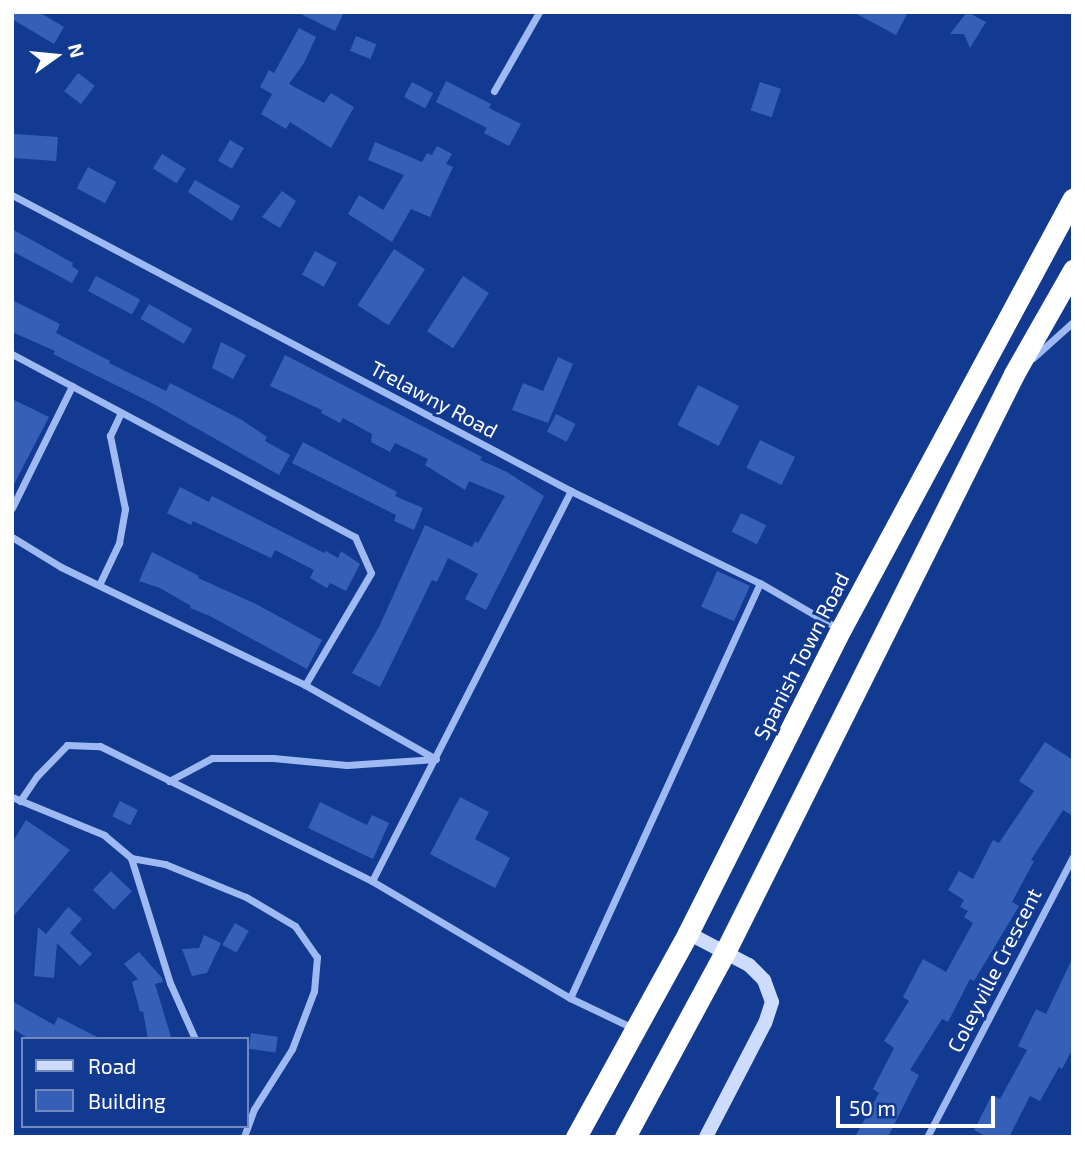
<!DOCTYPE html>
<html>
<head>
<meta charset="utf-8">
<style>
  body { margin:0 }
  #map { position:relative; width:1085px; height:1149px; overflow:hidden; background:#133a91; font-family:"Exo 2",sans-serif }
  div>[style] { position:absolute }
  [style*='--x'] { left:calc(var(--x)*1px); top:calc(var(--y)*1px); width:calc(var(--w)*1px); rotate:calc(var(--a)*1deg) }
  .building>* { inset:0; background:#3660b8; transform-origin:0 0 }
  .street>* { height:7px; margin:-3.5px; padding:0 3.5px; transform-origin:3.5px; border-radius:3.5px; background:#9fbaf2 }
  .secondary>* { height:14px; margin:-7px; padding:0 7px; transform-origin:7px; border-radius:7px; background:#cddcfc }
  .highway>* { height:21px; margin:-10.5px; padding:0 10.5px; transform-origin:10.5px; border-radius:10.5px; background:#fff }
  span { translate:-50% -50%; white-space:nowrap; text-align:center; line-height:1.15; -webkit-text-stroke:6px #133a91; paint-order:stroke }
  .street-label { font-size:21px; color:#fff }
  .frame { position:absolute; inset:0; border:14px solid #fff; pointer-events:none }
  .legend { position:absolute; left:21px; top:1037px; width:228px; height:91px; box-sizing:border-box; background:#133a91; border:2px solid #7189bd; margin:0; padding:9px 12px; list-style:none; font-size:21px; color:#fff }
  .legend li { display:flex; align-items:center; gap:14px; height:35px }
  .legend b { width:35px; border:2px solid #7189bd }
  .north { position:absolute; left:21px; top:21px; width:70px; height:70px; -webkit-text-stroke:5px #133a91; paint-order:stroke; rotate:75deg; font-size:19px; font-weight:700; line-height:28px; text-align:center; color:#fff }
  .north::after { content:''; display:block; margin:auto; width:24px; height:32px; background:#fff; clip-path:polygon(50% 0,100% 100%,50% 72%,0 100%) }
  .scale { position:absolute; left:836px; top:1096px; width:159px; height:32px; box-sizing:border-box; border:4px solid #fff; border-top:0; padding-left:9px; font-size:21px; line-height:24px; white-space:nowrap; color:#fff; -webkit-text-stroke:5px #133a91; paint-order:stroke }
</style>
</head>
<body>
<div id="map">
  <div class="building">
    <div style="clip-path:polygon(12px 12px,39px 12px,64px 27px,54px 44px,12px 19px)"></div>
    <div style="clip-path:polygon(297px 12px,344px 12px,335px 31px)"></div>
    <div style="clip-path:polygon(853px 12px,908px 12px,896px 35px)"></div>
    <div style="clip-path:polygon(967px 12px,986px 22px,970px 48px,964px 34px,950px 34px)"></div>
    <div style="clip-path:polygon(299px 28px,316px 37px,304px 63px,289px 84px,324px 103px,331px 93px,354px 107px,331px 148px,290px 122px,286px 129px,261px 114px,272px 94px,260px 87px,269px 70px,274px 73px)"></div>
    <div style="left:356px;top:36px;width:22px;height:16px;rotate:22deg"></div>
    <div style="left:78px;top:73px;width:21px;height:23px;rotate:37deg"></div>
    <div style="clip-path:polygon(446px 81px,491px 104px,489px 108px,521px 124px,509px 146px,484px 133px,487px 128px,436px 102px)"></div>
    <div style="left:412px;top:82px;width:24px;height:17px;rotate:28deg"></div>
    <div style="left:760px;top:82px;width:22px;height:30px;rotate:18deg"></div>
    <div style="left:14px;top:134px;width:44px;height:24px;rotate:4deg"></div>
    <div style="left:230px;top:140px;width:16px;height:24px;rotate:30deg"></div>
    <div style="clip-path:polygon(375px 142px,422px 162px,427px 153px,432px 155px,437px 146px,452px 154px,446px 164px,453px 167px,430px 217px,411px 209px,392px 242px,348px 214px,359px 195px,383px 210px,404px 175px,368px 160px)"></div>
    <div style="left:162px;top:154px;width:28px;height:17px;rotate:32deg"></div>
    <div style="left:88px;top:167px;width:32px;height:24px;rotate:28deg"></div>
    <div style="clip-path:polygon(195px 180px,240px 206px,232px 221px,188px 192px)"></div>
    <div style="clip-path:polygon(282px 191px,296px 201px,280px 228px,262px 217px)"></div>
    <div style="clip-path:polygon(12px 229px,73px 263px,72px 266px,79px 271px,72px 283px,12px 251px)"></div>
    <div style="left:394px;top:249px;width:37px;height:67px;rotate:33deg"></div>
    <div style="left:315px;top:251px;width:25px;height:27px;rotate:29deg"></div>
    <div style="left:96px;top:276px;width:50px;height:17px;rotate:28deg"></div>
    <div style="left:463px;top:276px;width:31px;height:66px;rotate:33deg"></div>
    <div style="clip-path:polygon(12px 300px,60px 324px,56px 333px,110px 361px,109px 363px,166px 391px,170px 383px,242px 420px,267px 437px,265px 441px,290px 455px,279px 475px,152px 403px,53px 354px,55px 351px,12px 332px)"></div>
    <div style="left:149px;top:304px;width:50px;height:17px;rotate:30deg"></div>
    <div style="clip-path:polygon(221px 342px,246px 355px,233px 379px,212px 368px)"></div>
    <div style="clip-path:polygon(285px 355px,482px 457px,480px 460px,507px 472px,544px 496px,486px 610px,465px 599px,478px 574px,448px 558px,437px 582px,432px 580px,380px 687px,352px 673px,379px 627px,425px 525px,472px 547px,475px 541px,478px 543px,505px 496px,469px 481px,465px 490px,425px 465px,428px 459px,395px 443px,390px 452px,371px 442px,372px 434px,343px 418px,340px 423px,321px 413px,322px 410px,270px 386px)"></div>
    <div style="clip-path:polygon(558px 357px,573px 364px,548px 423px,512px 410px,523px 383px,543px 391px)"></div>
    <div style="left:698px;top:385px;width:46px;height:45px;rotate:27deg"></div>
    <div style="clip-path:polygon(12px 399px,49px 417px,12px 488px)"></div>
    <div style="left:556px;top:414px;width:22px;height:20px;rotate:27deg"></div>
    <div style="left:760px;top:440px;width:39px;height:31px;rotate:26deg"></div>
    <div style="clip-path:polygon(303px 442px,397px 492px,395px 496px,423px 508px,414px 530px,394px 521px,396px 515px,292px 463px)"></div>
    <div style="clip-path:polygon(180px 487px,209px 502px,212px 496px,324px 553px,326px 551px,338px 558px,341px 551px,360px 564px,346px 591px,330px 583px,327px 588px,310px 578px,314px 570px,275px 550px,271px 558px,193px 521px,191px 525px,167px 513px)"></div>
    <div style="left:741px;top:513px;width:28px;height:21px;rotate:26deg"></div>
    <div style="clip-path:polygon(152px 552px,199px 576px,198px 578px,256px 604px,322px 640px,307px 669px,210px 616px,190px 608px,191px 606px,160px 588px,139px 581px)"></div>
    <div style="left:717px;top:571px;width:36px;height:39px;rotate:24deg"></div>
    <div style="clip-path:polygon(1045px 742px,1073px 760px,1073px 816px,1063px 810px,1031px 860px,1034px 861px,1012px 902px,1019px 906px,974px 981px,970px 979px,948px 1022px,942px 1019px,910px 1070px,919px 1075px,888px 1137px,855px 1137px,879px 1093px,873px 1089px,894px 1048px,884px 1041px,909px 1001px,903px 997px,923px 959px,946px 972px,973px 923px,964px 917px,968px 911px,960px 907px,964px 900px,948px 890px,959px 871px,973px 879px,993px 840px,999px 843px,1034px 791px,1019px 781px)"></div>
    <div style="clip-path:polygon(460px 797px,489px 812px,475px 839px,510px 858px,495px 888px,430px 854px)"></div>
    <div style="left:120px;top:801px;width:20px;height:17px;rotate:27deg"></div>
    <div style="clip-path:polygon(320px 802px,367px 825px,372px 815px,389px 823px,373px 859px,308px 828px)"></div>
    <div style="clip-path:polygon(26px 820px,70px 850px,12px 918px,12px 843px)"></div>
    <div style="left:111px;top:871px;width:29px;height:26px;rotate:44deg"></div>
    <div style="clip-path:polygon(68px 907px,82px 919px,70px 933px,92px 954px,80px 966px,57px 943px,54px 978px,34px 976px,38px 927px,46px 934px)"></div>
    <div style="left:235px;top:923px;width:16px;height:25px;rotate:30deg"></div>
    <div style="clip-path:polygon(204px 935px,221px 943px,207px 973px,192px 976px,182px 949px,199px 948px)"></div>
    <div style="clip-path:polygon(139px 952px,162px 978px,163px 982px,155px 984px,171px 1037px,148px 1039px,143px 1011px,140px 1012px,132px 982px,138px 979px,124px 964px)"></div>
    <div style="clip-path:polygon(1073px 957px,1073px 1048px,1062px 1069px,1059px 1067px,1040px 1101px,1030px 1096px,1009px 1137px,987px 1137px,974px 1130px,992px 1095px,1000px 1099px,1027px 1050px,1018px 1046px,1036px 1009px,1046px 1014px)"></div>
    <div style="clip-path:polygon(12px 1001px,54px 1025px,58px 1017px,101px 1039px,29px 1039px,12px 1028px)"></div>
    <div style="left:251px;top:1033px;width:27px;height:16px;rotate:8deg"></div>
  </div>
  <div class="street">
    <div style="--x:494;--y:91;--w:91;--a:-60.3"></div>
    <div style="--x:12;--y:195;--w:633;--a:27.9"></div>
    <div style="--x:571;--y:491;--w:210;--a:26"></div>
    <div style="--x:760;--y:583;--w:91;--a:30.2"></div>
    <div style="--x:12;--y:354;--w:68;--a:28.1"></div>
    <div style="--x:72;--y:386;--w:136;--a:116.2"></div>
    <div style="--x:1033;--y:358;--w:54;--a:-42"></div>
    <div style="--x:72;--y:386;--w:321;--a:28.1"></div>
    <div style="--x:355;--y:537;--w:39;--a:66"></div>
    <div style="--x:371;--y:573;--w:130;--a:120.5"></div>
    <div style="--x:12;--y:537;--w:57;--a:31.5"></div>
    <div style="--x:61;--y:567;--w:271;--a:25.8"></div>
    <div style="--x:305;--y:685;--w:150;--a:29.5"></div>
    <div style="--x:99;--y:585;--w:47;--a:-64.5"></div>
    <div style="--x:119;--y:543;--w:35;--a:-80"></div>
    <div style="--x:125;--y:509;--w:75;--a:-101.6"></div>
    <div style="--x:110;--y:436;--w:26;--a:-65"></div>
    <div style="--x:169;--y:781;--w:49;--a:-28.1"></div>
    <div style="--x:212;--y:758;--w:61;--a:0"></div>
    <div style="--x:273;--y:758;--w:74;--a:5.4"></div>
    <div style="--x:347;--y:765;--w:89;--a:-3.9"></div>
    <div style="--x:12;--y:797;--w:100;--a:22.4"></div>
    <div style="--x:104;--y:835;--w:35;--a:40"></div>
    <div style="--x:131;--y:858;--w:131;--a:72.7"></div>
    <div style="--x:170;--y:983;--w:61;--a:65.9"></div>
    <div style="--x:20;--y:801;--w:30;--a:-56"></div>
    <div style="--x:37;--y:776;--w:43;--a:-45.9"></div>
    <div style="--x:67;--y:745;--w:33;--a:2"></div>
    <div style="--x:100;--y:746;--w:304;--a:26.4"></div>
    <div style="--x:372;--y:881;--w:230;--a:30.6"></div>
    <div style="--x:570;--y:998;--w:72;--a:25.5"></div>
    <div style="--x:131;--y:858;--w:35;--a:10"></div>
    <div style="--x:165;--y:864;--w:87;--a:22.2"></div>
    <div style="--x:246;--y:897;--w:57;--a:30.6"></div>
    <div style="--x:295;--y:926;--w:38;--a:55"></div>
    <div style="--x:317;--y:957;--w:34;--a:95"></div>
    <div style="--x:314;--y:991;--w:62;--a:110.8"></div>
    <div style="--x:292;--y:1049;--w:71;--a:122.3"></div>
    <div style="--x:254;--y:1109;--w:30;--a:110"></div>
    <div style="--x:372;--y:881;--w:438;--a:-63"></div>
    <div style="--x:570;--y:998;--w:456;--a:-65.4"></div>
    <div style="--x:927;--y:1137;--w:316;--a:-62.5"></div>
  </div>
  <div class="secondary">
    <div style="--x:688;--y:933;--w:69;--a:27.7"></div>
    <div style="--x:749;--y:965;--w:21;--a:45"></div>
    <div style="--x:764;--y:980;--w:23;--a:70"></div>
    <div style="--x:772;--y:1002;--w:22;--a:108"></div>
    <div style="--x:765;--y:1023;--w:128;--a:117.4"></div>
  </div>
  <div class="highway">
    <div style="--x:576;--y:1137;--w:233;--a:-61.2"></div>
    <div style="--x:688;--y:933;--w:340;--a:-63.3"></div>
    <div style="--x:841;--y:629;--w:489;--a:-61.7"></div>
    <div style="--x:625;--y:1137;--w:208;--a:-61.6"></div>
    <div style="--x:724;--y:954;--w:648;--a:-63.43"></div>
    <div style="--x:1014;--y:374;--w:120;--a:-60.4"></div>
  </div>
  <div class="street-label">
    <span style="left:434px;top:399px;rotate:28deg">Trelawny Road</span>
    <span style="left:801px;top:656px;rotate:-63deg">Spanish Town Road</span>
    <span style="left:994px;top:970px;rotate:-63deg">Coleyville Crescent</span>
  </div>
  <div class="frame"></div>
  <ul class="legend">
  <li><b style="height:9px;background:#cddcfc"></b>Road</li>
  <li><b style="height:19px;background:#3660b8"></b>Building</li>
  </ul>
  <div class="north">N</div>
  <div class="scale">50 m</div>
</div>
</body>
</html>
